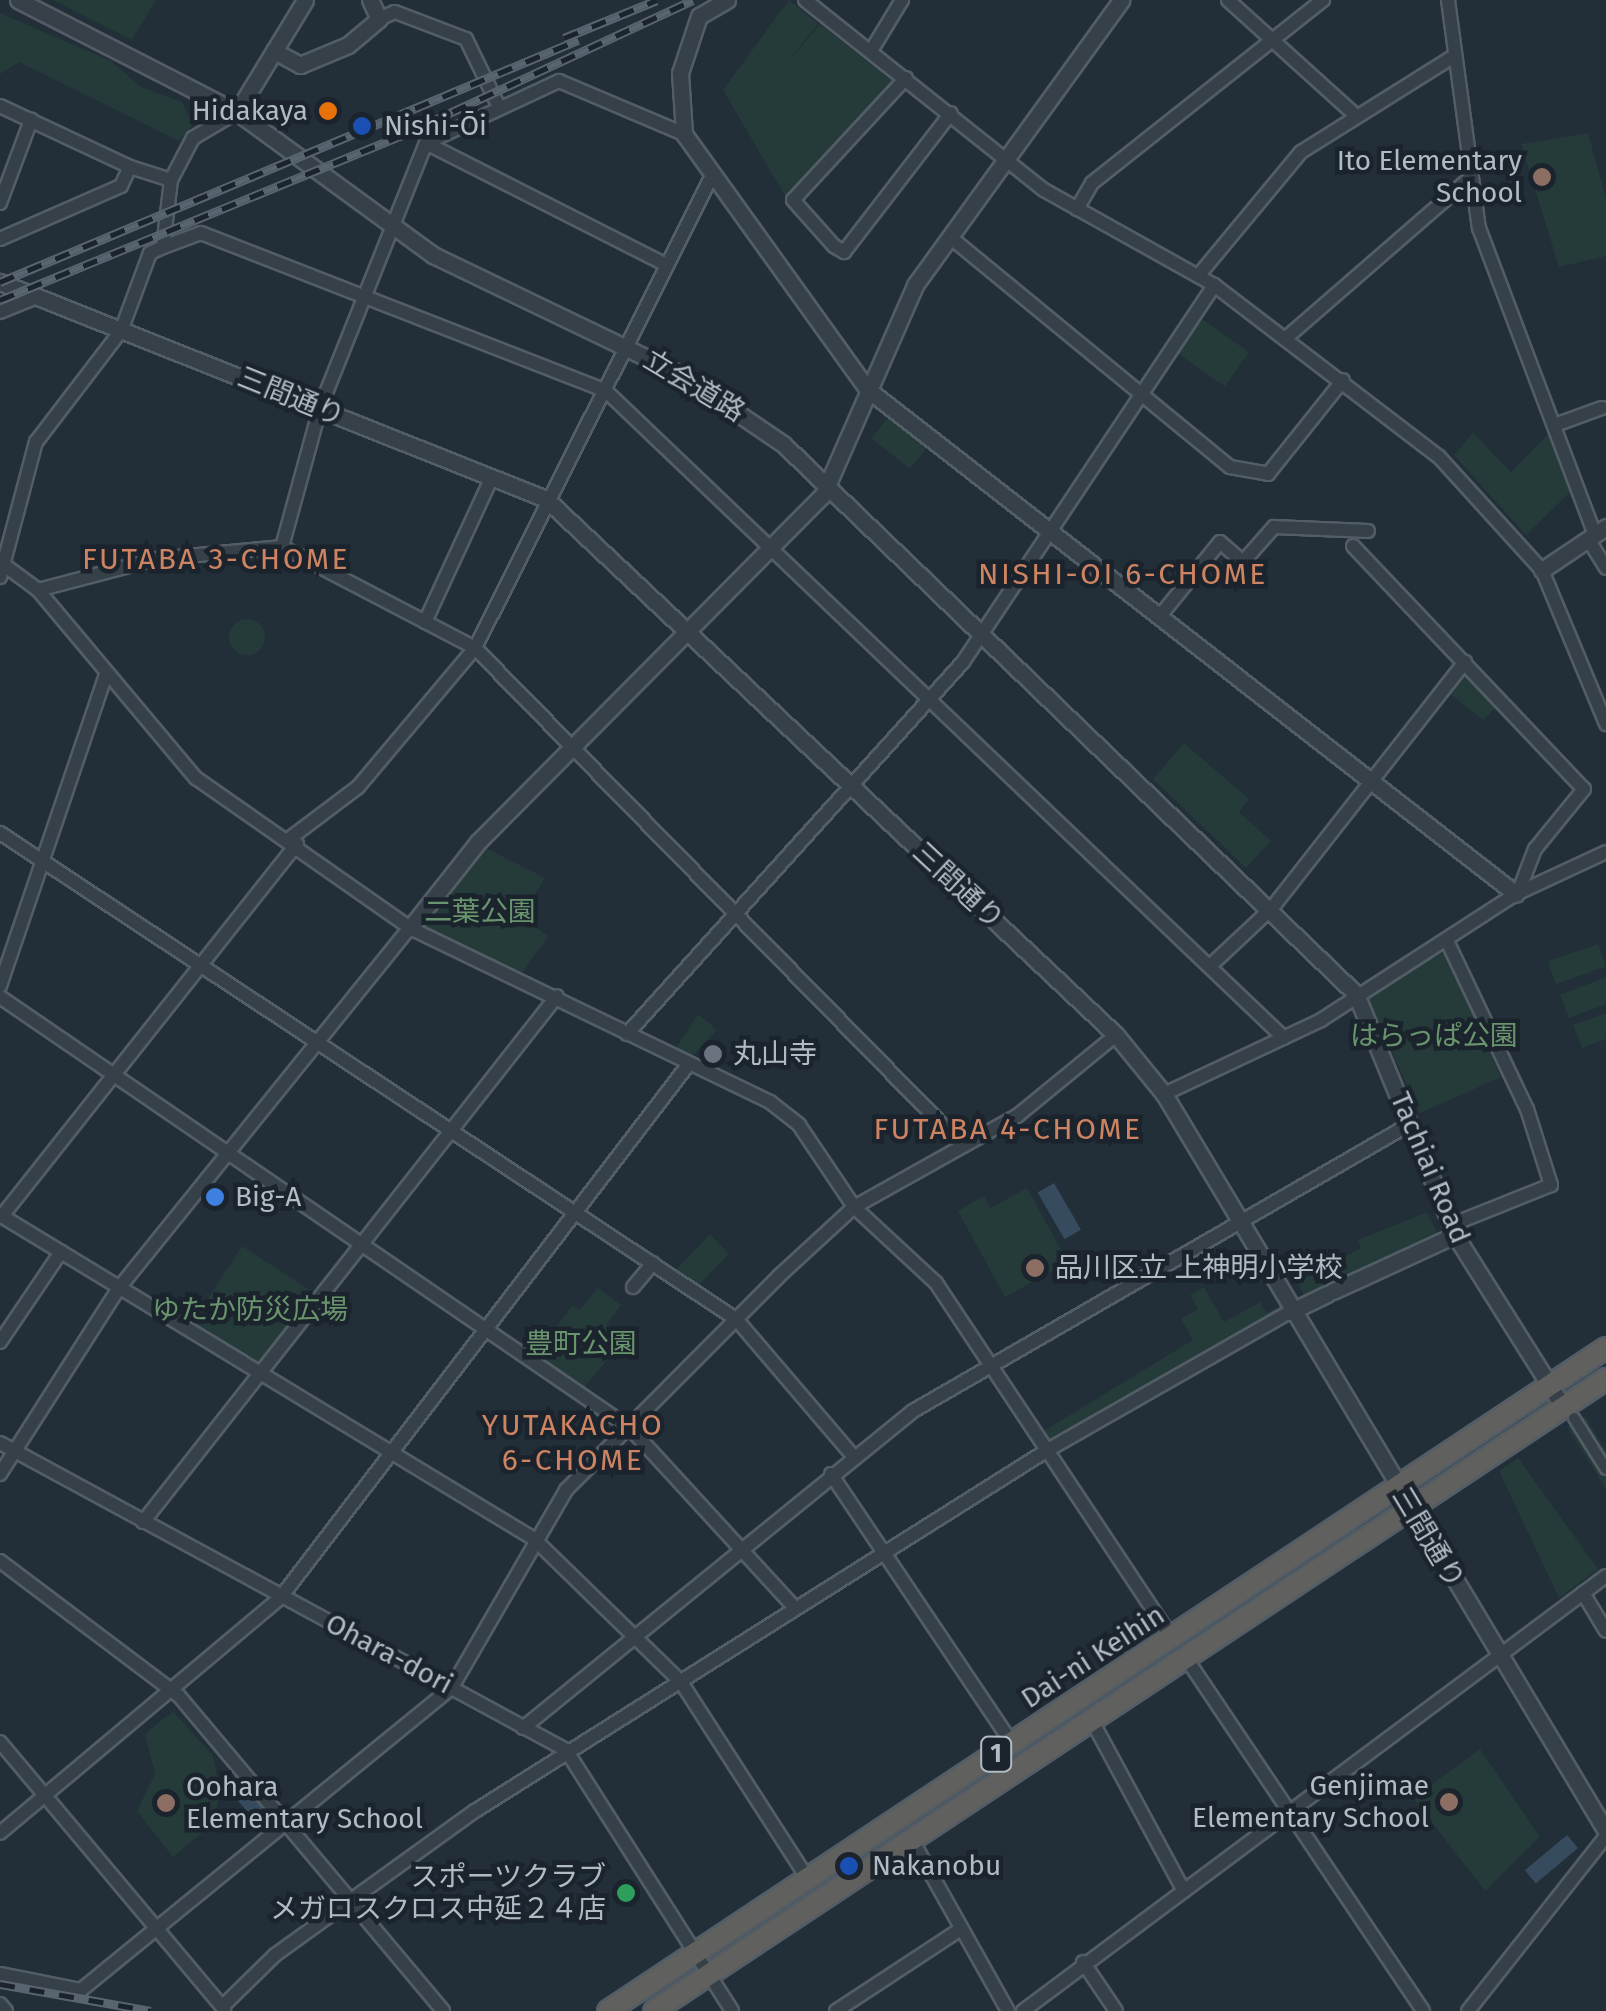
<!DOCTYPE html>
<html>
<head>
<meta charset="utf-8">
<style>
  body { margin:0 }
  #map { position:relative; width:1606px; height:2011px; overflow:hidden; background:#222e38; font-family:"Fira Sans","Noto Sans JP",sans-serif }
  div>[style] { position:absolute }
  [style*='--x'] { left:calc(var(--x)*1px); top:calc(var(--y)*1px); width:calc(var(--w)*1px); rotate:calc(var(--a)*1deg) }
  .green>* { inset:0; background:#253b3a; transform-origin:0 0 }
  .round { border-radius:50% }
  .water>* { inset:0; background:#364c5e; transform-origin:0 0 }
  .roads { filter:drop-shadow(2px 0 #535d66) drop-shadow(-2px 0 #535d66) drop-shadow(0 2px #535d66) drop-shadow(0 -2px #535d66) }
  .pedestrian>* { height:10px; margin:-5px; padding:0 5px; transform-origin:5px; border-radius:5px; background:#364048 }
  .minor>* { height:12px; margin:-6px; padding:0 6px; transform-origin:6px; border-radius:6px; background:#364048 }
  .tertiary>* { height:15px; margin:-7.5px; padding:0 7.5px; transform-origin:7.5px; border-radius:7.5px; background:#364048 }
  .trunk>* { height:20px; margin:-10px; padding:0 10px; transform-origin:10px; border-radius:10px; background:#60605e }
  .rail>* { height:9px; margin-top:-4.5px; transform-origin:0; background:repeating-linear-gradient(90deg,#1b242d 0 15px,#58646f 0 30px); box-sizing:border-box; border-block:2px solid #58646f }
  .dots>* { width:28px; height:28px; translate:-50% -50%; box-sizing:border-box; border:5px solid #1b242d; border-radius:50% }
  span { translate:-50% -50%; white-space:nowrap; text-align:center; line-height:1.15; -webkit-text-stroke:9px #1b242d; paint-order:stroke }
  .shield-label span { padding:2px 8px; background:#1b242d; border:2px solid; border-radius:8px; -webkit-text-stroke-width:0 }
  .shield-label { font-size:25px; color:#b0bbc4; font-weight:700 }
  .poi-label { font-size:28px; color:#b0bbc4 }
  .right { translate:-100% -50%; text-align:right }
  .left { translate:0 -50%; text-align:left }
  .street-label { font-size:28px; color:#b0bbc4 }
  .park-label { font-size:28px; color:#69946d }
  .neighbourhood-label { font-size:30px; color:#ce8462; letter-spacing:2.5px }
</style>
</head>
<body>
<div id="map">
  <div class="green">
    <div style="clip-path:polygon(53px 0,156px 0,132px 40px)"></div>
    <div style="clip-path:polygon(789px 0,818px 24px,782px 69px,820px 24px,897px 85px,787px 199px,723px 90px)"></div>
    <div style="clip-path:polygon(0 13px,111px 61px,141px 87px,182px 102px,193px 125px,179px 141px,19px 62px,0 74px)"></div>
    <div style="clip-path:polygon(1588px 133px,1606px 199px,1606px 256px,1559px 267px,1521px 144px)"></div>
    <div style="left:1199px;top:317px;width:61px;height:42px;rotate:35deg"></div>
    <div style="left:890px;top:415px;width:49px;height:30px;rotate:38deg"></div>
    <div style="clip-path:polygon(1551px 431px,1571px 491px,1526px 535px,1454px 455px,1473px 433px,1511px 472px)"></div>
    <div class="round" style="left:229px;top:619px;width:36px;height:36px"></div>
    <div style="clip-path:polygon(1466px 673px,1497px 706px,1483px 720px,1450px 694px)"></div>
    <div style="clip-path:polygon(1184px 743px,1249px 799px,1239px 812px,1271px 841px,1246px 868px,1153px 779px)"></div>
    <div style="clip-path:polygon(482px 846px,545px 878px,521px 917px,548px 936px,520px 976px,419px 925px)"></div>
    <div style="left:1598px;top:944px;width:24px;height:53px;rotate:71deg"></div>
    <div style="left:1445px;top:952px;width:137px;height:89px;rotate:66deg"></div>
    <div style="clip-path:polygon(1606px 977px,1606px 1004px,1569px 1018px,1560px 995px)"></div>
    <div style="clip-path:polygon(1606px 1013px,1606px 1039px,1582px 1048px,1573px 1025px)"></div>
    <div style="clip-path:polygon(698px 1014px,717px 1030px,690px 1059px,674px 1051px)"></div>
    <div style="clip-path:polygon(1027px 1188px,1068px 1262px,1005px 1297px,958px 1211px,984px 1196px,991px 1208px)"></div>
    <div style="clip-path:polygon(1427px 1212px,1437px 1233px,1049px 1442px,1042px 1432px,1193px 1340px,1181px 1319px,1198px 1309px,1190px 1295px,1204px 1287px,1224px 1322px,1260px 1302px,1266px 1313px,1304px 1294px,1297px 1282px,1361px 1248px,1358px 1240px)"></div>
    <div style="clip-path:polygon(710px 1234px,729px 1254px,697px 1287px,674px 1272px)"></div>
    <div style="left:242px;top:1246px;width:88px;height:92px;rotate:33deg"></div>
    <div style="clip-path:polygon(598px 1288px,621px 1305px,607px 1324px,625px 1338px,582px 1390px,534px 1357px,572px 1306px,580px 1310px)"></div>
    <div style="clip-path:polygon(1585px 1416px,1606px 1451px,1606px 1489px,1567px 1427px)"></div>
    <div style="clip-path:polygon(1518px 1458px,1598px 1569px,1559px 1598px,1499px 1471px)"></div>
    <div style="clip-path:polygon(173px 1711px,213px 1756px,220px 1791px,213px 1824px,173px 1857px,137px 1811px,155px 1774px,145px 1734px)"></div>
    <div style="clip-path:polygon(1480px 1749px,1540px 1837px,1485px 1891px,1413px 1798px)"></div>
  </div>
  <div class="water">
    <div style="left:1054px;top:1183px;width:54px;height:19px;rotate:60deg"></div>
    <div style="left:235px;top:1776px;width:55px;height:14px;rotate:49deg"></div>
    <div style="left:1567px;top:1835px;width:17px;height:55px;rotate:50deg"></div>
  </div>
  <div class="roads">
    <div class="pedestrian">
      <div style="--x:1574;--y:1418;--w:60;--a:57.9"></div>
    </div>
    <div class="minor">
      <div style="--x:805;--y:0;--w:305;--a:38.5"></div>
      <div style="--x:1044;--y:190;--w:195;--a:29.2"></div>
      <div style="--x:1214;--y:285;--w:283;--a:37.4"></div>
      <div style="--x:1439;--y:457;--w:153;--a:47.7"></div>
      <div style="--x:1542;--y:570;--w:167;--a:67.4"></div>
      <div style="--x:1228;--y:0;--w:167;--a:42.1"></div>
      <div style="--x:1448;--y:0;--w:230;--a:82.3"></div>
      <div style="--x:1479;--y:228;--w:328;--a:69.3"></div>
      <div style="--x:379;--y:19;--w:17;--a:-24"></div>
      <div style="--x:395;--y:12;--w:76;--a:20.8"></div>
      <div style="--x:466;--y:39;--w:76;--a:64.1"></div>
      <div style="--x:871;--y:51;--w:60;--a:-58.7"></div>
      <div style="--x:906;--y:78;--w:166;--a:132.8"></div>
      <div style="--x:793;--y:200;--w:62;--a:48.3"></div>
      <div style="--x:834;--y:246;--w:12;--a:31"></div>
      <div style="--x:844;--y:252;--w:175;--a:-52.4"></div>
      <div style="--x:0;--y:106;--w:144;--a:25.1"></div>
      <div style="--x:426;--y:143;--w:267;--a:26.9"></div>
      <div style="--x:0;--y:203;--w:89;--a:-69.5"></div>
      <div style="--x:1077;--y:209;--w:30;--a:-60"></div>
      <div style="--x:1092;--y:183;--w:295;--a:-38.4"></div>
      <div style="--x:950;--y:237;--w:362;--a:39.4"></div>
      <div style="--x:1230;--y:467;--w:39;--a:10"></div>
      <div style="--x:1268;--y:474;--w:120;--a:-51.4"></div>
      <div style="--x:0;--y:239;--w:132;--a:-23.7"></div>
      <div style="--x:121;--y:186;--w:21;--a:-65"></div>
      <div style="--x:130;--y:167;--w:43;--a:17.6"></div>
      <div style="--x:163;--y:247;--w:40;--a:-20.2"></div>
      <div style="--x:201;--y:233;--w:435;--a:21.3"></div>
      <div style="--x:606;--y:391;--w:937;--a:43.66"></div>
      <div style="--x:1198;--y:276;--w:161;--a:-50.3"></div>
      <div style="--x:1301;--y:152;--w:181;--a:-32.1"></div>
      <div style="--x:0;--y:312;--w:40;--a:-22"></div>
      <div style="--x:1286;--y:338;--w:244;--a:-41"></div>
      <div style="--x:1555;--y:425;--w:50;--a:-19.9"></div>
      <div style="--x:1588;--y:539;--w:34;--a:58"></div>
      <div style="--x:1353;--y:546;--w:335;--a:46.5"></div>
      <div style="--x:1584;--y:789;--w:77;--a:129.2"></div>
      <div style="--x:1535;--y:849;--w:47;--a:111.1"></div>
      <div style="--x:282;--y:547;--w:144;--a:-74.7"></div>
      <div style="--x:320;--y:408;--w:285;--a:-68.2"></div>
      <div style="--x:426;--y:143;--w:147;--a:-25"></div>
      <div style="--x:559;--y:81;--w:136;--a:23"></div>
      <div style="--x:0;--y:562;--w:47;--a:36.4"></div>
      <div style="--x:38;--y:590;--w:246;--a:50"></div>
      <div style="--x:196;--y:778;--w:261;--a:35"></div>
      <div style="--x:410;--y:928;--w:400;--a:25.8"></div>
      <div style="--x:770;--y:1102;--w:37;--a:38"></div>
      <div style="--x:799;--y:1125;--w:99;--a:56.1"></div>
      <div style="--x:854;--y:1207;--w:112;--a:42.8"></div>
      <div style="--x:936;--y:1283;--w:426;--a:56.4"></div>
      <div style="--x:0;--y:577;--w:140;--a:-75.1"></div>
      <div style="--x:36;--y:442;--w:140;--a:-52.6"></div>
      <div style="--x:121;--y:331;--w:83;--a:-69.6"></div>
      <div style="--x:150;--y:253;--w:14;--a:-25"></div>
      <div style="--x:163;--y:247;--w:67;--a:-83.2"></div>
      <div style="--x:171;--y:180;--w:47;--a:-62.4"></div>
      <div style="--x:193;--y:138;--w:51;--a:-30.6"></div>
      <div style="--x:38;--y:590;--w:122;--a:-14.7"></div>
      <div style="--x:156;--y:559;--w:127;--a:-5.4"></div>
      <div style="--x:282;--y:547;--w:218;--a:27.6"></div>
      <div style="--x:475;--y:648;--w:697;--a:45.58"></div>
      <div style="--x:1160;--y:616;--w:95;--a:-51"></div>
      <div style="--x:1220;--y:542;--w:30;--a:41"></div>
      <div style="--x:1243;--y:562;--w:47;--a:-48.5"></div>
      <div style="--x:1274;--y:527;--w:94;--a:2.4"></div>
      <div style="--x:425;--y:622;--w:160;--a:-65.2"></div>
      <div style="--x:0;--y:833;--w:882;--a:33.44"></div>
      <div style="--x:736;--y:1319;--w:180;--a:49.5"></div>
      <div style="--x:289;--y:839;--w:86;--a:-37"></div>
      <div style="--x:358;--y:787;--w:182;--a:-49.9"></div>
      <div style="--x:475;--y:648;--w:528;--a:-63.34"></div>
      <div style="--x:1448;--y:943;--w:184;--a:64.6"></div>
      <div style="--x:1527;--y:1109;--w:80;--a:72.5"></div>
      <div style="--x:1551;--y:1185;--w:108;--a:158.2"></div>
      <div style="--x:1210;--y:966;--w:85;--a:-43.1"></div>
      <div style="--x:1272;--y:908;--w:313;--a:-51.9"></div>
      <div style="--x:0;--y:986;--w:330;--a:-71.2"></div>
      <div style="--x:0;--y:997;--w:763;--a:34.38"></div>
      <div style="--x:630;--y:1428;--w:244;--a:47.5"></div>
      <div style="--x:627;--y:1034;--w:501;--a:-47.91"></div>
      <div style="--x:963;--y:662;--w:453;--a:-56.3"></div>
      <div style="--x:1164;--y:1094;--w:174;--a:-25.2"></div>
      <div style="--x:1321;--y:1020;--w:232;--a:-32.9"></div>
      <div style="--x:1516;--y:894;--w:99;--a:-25"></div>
      <div style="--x:0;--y:1215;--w:625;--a:31.25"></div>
      <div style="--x:534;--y:1539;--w:205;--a:44.2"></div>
      <div style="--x:681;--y:1682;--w:234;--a:57.2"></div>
      <div style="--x:2;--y:1216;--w:475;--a:-51.6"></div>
      <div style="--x:633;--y:1287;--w:31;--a:-50"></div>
      <div style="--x:0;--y:1342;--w:109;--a:-55.9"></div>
      <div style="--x:0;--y:1443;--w:644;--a:28.48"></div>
      <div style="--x:566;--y:1750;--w:309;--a:57.5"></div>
      <div style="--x:0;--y:1474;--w:221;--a:-57.4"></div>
      <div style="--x:119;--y:1288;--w:463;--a:-51.1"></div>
      <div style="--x:831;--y:1474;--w:324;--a:56.1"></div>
      <div style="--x:143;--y:1522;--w:669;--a:-51.79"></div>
      <div style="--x:0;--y:1561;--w:224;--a:37"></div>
      <div style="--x:179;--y:1696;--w:411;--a:50"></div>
      <div style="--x:1583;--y:1593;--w:44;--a:58.8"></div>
      <div style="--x:1186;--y:1658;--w:425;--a:56.1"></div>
      <div style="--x:1092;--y:1721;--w:193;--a:61.6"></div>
      <div style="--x:523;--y:1728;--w:503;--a:-39.1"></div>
      <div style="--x:913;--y:1411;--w:574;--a:-30"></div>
      <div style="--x:0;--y:1742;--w:349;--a:50"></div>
      <div style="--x:0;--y:1833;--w:367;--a:-40"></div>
      <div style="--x:281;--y:1597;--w:670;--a:-52.58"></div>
      <div style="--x:912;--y:1840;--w:196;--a:60.7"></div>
      <div style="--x:1083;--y:1962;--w:59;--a:56"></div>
      <div style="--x:0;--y:1974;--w:83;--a:11.2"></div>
      <div style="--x:81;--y:1990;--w:479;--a:-39.2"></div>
      <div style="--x:452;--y:1687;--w:228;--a:-59.9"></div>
      <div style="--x:566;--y:1490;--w:302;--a:-45.1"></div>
      <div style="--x:779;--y:1276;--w:102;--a:-42.6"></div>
      <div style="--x:854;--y:1207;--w:187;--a:-29.2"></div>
      <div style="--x:1017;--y:1116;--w:128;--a:-39.3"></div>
      <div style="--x:226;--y:2003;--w:69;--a:-44.4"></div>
      <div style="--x:275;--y:1955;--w:246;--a:-35.8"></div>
      <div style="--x:475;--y:1811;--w:675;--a:-32.23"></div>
      <div style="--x:1046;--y:1451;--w:281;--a:-29.7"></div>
      <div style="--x:0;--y:2004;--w:9;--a:49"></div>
      <div style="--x:836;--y:2011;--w:149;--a:-33.3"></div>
      <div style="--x:1023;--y:2011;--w:727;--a:-36.73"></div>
      <div style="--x:1468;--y:2011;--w:223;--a:-51.7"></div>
    </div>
    <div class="tertiary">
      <div style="--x:18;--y:0;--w:246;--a:27.1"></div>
      <div style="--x:237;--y:112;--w:243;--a:36.1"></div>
      <div style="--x:433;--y:255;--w:274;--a:25.7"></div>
      <div style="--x:680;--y:374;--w:125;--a:34.2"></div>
      <div style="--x:783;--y:444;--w:794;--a:43.83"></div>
      <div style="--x:1356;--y:994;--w:261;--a:67.7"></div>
      <div style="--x:1455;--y:1235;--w:204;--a:57.8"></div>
      <div style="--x:727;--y:0;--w:32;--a:150"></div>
      <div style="--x:699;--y:16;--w:60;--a:108.4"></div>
      <div style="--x:680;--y:73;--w:61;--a:86.2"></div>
      <div style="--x:684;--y:134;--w:314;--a:54.3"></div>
      <div style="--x:867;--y:389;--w:822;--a:37.89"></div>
      <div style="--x:274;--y:51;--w:30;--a:28"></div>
      <div style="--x:300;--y:65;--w:52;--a:-22.6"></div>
      <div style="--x:348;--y:45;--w:40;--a:-40"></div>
      <div style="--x:379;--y:19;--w:21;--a:-115"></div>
      <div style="--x:237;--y:112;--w:131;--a:-58.7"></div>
      <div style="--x:0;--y:282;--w:588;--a:21.67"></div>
      <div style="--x:546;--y:499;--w:782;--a:43.24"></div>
      <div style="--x:1116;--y:1035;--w:76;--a:50.9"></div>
      <div style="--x:1164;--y:1094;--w:859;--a:59.05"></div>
      <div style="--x:1542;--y:570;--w:77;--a:-33.9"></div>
      <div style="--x:410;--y:928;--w:110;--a:-51.7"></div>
      <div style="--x:478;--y:842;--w:489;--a:-45.2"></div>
      <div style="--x:823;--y:495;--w:229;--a:-66.3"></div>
      <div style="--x:915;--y:285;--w:352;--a:-54.1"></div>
      <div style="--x:1333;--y:1291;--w:134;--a:-24.7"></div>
      <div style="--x:1290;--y:1312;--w:41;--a:-25.9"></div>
    </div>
    <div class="trunk">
      <div style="--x:608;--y:2011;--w:1198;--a:-33.6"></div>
      <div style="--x:654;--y:2011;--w:1143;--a:-33.58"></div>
    </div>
  </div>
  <div class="rail">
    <div style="--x:564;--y:38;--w:100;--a:-22.2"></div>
    <div style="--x:0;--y:282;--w:627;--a:-22.72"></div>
    <div style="--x:0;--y:300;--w:430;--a:-22.3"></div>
    <div style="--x:398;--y:137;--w:325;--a:-24.9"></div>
    <div style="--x:0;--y:1984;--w:153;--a:10.1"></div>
  </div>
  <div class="dots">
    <div style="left:328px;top:111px;background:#e8710a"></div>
    <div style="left:362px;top:126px;background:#1a4fb4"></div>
    <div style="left:1542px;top:177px;background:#8d6e63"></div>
    <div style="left:713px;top:1054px;background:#6b7280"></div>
    <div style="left:215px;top:1197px;background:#3f7fe0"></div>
    <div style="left:1035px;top:1268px;background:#8d6e63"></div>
    <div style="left:1449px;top:1802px;background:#8d6e63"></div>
    <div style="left:166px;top:1803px;background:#8d6e63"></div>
    <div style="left:849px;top:1866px;background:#1a4fb4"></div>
    <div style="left:626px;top:1893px;background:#2e9e5b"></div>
  </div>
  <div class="shield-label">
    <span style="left:996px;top:1754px">1</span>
  </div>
  <div class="poi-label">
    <span class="right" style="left:308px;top:111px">Hidakaya</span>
    <span class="left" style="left:384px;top:126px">Nishi-Ōi</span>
    <span class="right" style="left:1522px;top:177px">Ito Elementary<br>School</span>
    <span class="left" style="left:733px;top:1054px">丸山寺</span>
    <span class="left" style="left:235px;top:1197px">Big-A</span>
    <span class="left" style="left:1055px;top:1268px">品川区立 上神明小学校</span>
    <span class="right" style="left:1429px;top:1802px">Genjimae<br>Elementary School</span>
    <span class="left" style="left:186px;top:1803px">Oohara<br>Elementary School</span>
    <span class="left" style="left:872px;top:1866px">Nakanobu</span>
    <span class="right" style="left:606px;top:1893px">スポーツクラブ<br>メガロスクロス中延２４店</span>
  </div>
  <div class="street-label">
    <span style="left:694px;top:386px;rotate:31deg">立会道路</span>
    <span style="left:291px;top:397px;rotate:22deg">三間通り</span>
    <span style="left:958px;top:886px;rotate:43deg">三間通り</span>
    <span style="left:1430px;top:1168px;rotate:67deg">Tachiai Road</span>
    <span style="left:1428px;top:1538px;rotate:59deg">三間通り</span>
    <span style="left:389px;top:1654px;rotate:28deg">Ohara-dori</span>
    <span style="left:1093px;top:1657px;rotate:-33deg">Dai-ni Keihin</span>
  </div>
  <div class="park-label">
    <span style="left:480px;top:912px">二葉公園</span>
    <span style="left:1434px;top:1036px">はらっぱ公園</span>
    <span style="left:250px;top:1310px">ゆたか防災広場</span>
    <span style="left:581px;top:1344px">豊町公園</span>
  </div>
  <div class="neighbourhood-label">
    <span style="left:216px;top:559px">FUTABA 3-CHOME</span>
    <span style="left:1123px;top:574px">NISHI-OI 6-CHOME</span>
    <span style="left:1008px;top:1129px">FUTABA 4-CHOME</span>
    <span style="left:573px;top:1442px">YUTAKACHO<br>6-CHOME</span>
  </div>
</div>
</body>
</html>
